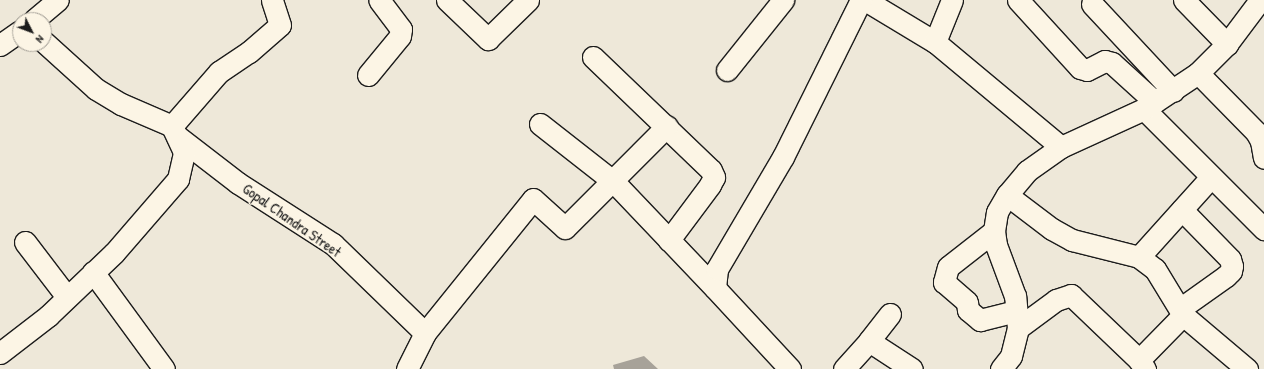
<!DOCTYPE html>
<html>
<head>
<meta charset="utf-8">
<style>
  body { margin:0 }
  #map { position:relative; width:1264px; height:369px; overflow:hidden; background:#eee8d9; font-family:"Patrick Hand",sans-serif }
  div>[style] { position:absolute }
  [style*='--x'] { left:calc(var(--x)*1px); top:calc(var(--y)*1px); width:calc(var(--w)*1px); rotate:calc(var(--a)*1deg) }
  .water>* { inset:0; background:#a7a299 }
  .roads { filter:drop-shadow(1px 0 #1c1c1c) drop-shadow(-1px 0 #1c1c1c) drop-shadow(0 1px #1c1c1c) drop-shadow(0 -1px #1c1c1c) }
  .minor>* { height:21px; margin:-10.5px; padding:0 10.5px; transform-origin:10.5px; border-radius:10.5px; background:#fcf5e5 }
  span { translate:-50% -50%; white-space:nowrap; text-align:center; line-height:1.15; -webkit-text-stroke:3px #fcf5e5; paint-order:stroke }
  .street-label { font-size:15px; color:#1c1c1c }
  .north { position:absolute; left:12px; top:12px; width:40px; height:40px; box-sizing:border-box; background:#fcf5e5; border:1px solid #a29e95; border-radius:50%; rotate:132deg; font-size:11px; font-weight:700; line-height:16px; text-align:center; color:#1c1c1c }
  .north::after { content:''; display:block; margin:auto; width:14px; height:18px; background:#1c1c1c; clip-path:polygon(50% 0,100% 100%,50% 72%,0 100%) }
</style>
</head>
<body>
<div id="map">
  <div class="water">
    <div style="clip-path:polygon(644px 356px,658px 369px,614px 369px,613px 365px)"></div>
  </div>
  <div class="roads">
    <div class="minor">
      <div style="--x:447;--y:0;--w:57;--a:43.6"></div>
      <div style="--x:488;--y:39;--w:56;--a:-44.3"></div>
      <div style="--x:865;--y:0;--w:82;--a:31"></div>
      <div style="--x:935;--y:42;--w:164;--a:39.8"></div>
      <div style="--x:1018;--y:0;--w:92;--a:47.6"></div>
      <div style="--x:1080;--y:68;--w:7;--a:16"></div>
      <div style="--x:1087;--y:70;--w:20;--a:-27"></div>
      <div style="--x:1105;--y:61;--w:7;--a:16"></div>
      <div style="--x:1112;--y:63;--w:58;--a:42.2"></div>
      <div style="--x:1184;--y:0;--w:62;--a:45.7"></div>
      <div style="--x:1092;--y:4;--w:119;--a:47"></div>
      <div style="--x:34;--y:20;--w:31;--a:-40"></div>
      <div style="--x:44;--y:42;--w:70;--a:42.1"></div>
      <div style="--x:96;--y:89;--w:29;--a:31"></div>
      <div style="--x:121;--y:104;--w:56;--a:23.3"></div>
      <div style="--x:935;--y:42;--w:45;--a:-68"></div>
      <div style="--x:0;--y:45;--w:24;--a:-35"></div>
      <div style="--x:593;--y:57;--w:163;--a:43.8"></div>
      <div style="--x:711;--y:170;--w:8;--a:67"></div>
      <div style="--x:714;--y:177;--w:9;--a:117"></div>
      <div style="--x:710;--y:185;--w:69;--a:126.7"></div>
      <div style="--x:727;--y:70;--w:90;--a:-51.3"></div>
      <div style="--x:1198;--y:73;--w:83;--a:45.5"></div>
      <div style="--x:1256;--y:132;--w:10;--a:61"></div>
      <div style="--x:1261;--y:141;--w:17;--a:80"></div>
      <div style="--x:368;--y:75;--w:50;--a:-50.6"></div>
      <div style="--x:400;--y:36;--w:7;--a:-82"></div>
      <div style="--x:401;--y:29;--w:36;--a:-127"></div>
      <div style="--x:1144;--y:109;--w:170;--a:45"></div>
      <div style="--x:540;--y:124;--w:94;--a:38.1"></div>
      <div style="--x:614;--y:182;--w:146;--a:46.4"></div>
      <div style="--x:177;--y:136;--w:77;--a:37.6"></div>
      <div style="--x:238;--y:183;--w:113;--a:32.7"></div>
      <div style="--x:333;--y:244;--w:128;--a:44.1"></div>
      <div style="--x:1007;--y:195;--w:56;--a:37.1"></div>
      <div style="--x:1052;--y:229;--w:23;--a:29"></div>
      <div style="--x:1072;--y:240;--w:69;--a:14.2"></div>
      <div style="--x:1139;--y:257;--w:20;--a:37"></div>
      <div style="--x:1155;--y:269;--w:54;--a:58.7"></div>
      <div style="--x:1183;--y:315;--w:84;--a:40.2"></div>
      <div style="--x:994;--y:231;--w:58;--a:142"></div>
      <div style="--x:948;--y:267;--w:16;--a:105"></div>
      <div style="--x:944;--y:282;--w:30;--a:41"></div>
      <div style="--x:967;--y:302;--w:8;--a:83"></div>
      <div style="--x:968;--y:310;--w:16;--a:40"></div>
      <div style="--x:980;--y:320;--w:37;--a:-14"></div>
      <div style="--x:25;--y:242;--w:69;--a:52.6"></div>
      <div style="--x:1139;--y:257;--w:108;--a:-48"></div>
      <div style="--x:93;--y:272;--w:120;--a:53.8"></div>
      <div style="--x:1181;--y:308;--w:55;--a:-35.4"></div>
      <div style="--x:1226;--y:276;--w:7;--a:-45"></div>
      <div style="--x:1231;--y:271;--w:5;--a:-79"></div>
      <div style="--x:1232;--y:266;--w:7;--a:-106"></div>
      <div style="--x:1230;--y:259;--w:69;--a:-134.4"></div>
      <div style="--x:890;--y:314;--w:34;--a:128"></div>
      <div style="--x:869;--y:341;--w:51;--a:33.1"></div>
      <div style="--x:1018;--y:328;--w:47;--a:-36.4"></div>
      <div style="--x:1056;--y:300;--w:16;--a:-18"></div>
      <div style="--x:1071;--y:295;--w:94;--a:43.7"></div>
      <div style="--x:0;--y:353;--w:61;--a:-37.6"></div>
      <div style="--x:48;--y:316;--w:91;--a:-43.7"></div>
      <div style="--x:114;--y:253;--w:98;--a:-49.1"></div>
      <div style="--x:178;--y:179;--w:28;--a:-77"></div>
      <div style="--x:184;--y:152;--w:29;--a:-115"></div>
      <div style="--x:172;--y:126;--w:72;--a:-49"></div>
      <div style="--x:219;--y:72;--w:36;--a:-34"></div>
      <div style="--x:249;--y:52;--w:41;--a:-41.1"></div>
      <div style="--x:280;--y:25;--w:26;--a:-108"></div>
      <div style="--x:407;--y:369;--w:40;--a:-63.4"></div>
      <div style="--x:425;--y:333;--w:172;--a:-51.1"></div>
      <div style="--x:533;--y:199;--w:43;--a:42.2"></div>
      <div style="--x:565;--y:228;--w:144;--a:-45"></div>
      <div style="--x:790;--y:369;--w:110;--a:-132.8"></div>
      <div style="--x:715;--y:288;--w:19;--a:-84"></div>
      <div style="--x:717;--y:269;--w:130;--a:-59.5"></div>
      <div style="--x:783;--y:157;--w:175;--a:-63.6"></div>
      <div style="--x:844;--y:369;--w:38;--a:-48"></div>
      <div style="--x:1001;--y:369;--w:16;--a:-52"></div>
      <div style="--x:1011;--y:356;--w:29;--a:-76"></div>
      <div style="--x:1018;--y:328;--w:32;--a:-95"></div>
      <div style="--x:1015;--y:296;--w:54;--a:-110.4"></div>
      <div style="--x:996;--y:245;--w:14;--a:-98"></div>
      <div style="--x:994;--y:231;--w:19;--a:-81"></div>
      <div style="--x:997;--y:212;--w:20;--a:-60"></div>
      <div style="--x:1007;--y:195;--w:31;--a:-50"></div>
      <div style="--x:1027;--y:171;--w:42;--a:-35.2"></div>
      <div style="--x:1061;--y:147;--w:91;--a:-24.6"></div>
      <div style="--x:1144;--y:109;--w:65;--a:-33.7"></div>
      <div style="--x:1198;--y:73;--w:41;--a:-45"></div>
      <div style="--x:1227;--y:44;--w:55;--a:-53.1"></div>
      <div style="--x:1145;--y:369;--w:11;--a:-124"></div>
      <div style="--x:1139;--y:360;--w:63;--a:-45.6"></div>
    </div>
  </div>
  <div class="street-label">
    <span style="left:292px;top:220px;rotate:35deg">Gopal Chandra Street</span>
  </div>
  <div class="north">N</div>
</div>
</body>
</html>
